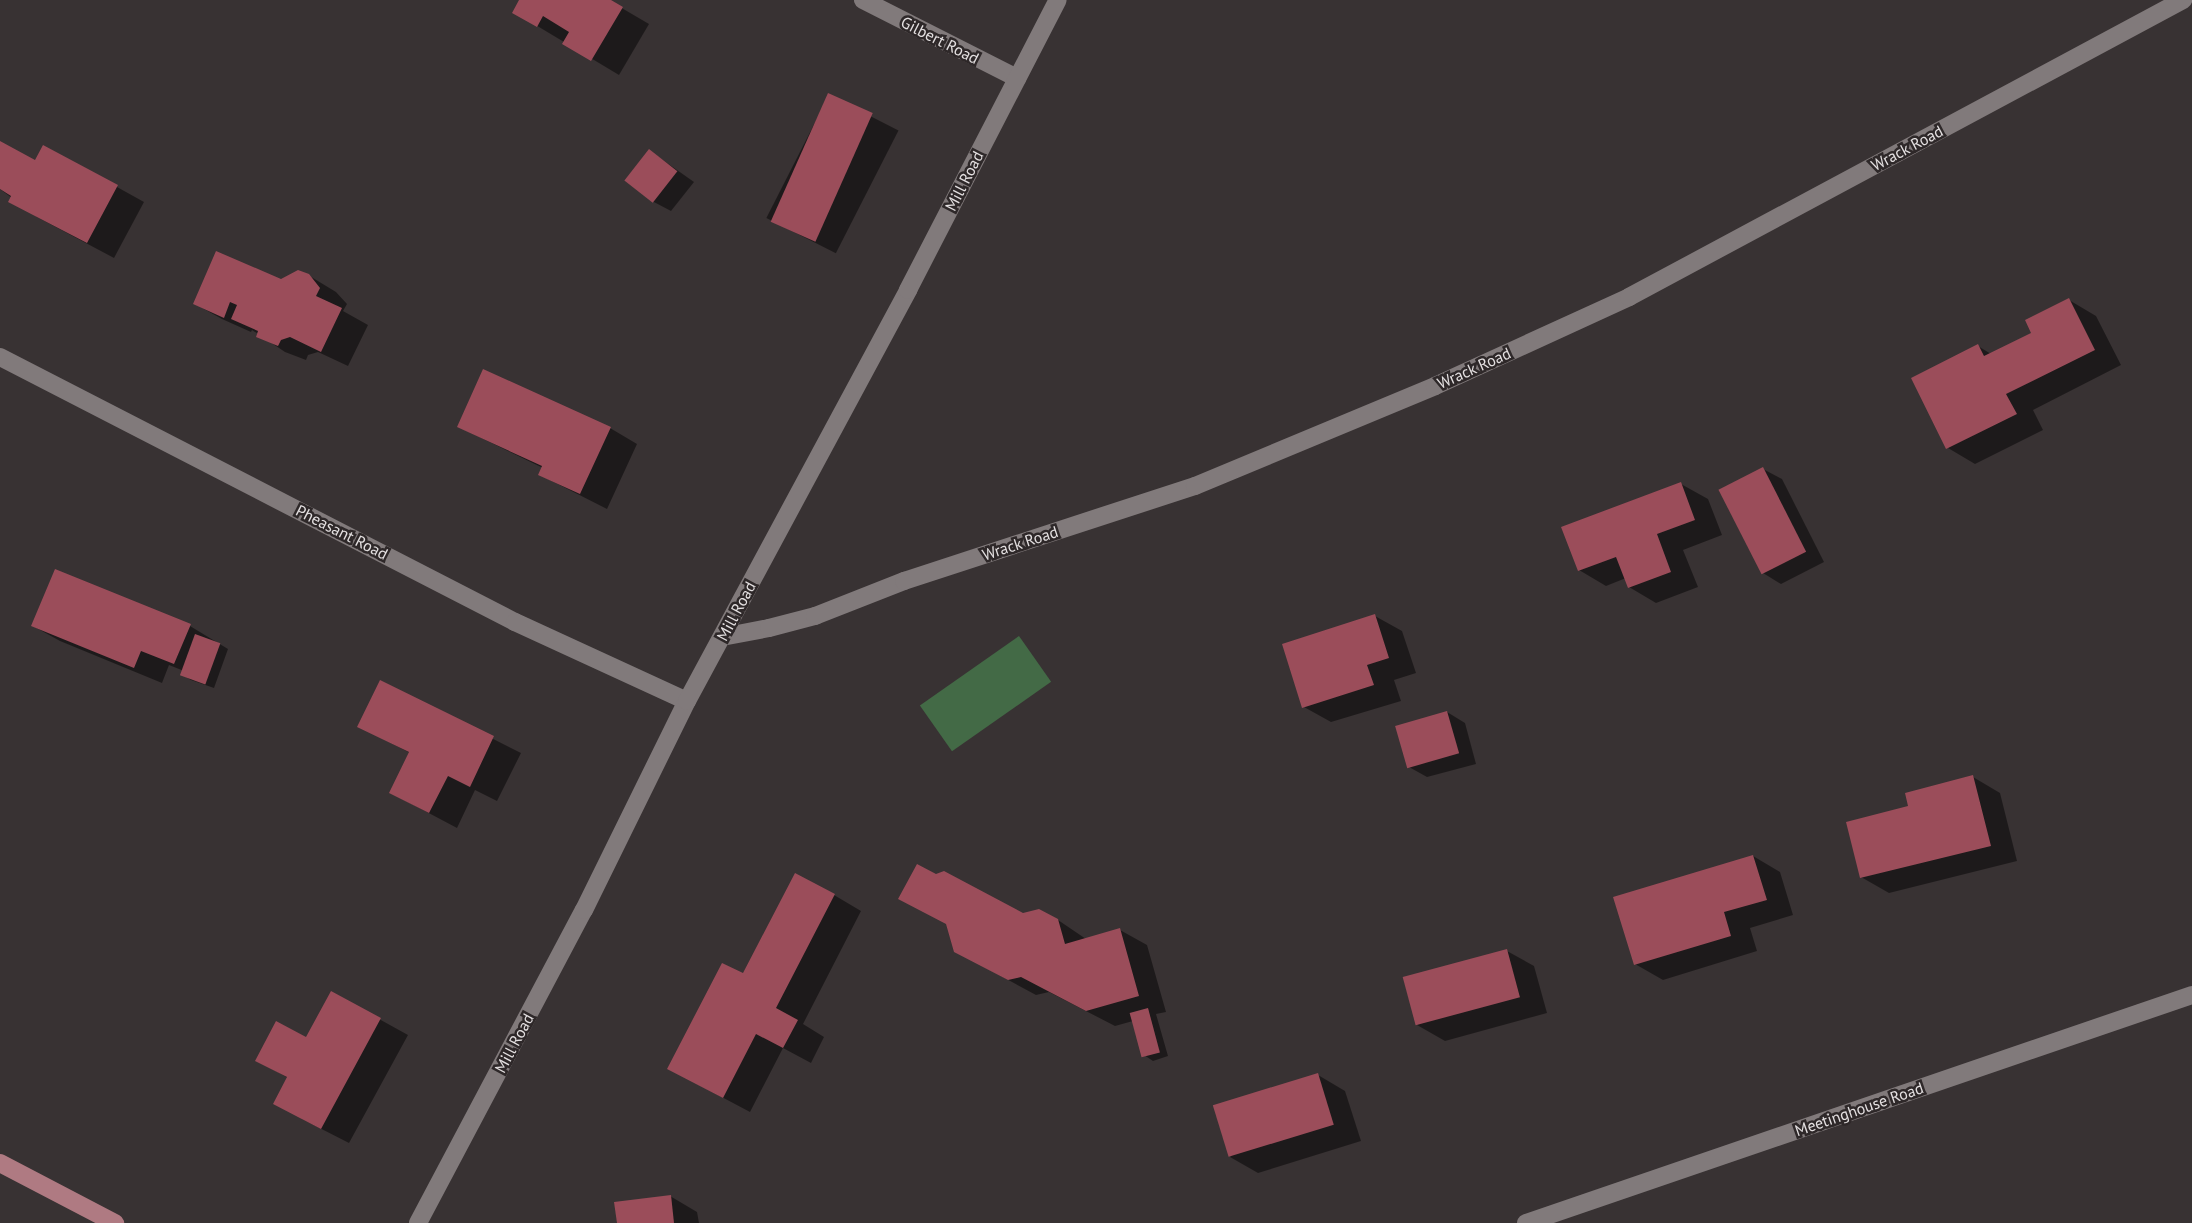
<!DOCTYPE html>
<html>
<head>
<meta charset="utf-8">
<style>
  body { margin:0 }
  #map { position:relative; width:2192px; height:1223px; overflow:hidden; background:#383233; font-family:"PT Sans",sans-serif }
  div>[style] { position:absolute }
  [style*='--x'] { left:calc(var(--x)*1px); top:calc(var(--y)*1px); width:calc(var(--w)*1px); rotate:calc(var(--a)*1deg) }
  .green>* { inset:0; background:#436a46; transform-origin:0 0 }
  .shadow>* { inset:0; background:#0007; transform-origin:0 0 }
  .building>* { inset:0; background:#9b4d5a; transform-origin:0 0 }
  .minor>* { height:18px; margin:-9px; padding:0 9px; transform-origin:9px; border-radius:9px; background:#817a7b }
  .major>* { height:18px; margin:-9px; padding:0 9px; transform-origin:9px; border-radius:9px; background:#af7a82 }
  span { translate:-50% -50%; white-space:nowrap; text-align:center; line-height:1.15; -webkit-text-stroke:5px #2e2829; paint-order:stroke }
  .street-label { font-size:16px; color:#e4e0e1 }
</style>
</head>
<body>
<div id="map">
  <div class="green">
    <div style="left:1019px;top:636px;width:56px;height:121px;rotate:55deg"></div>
  </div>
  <div class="shadow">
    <div style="clip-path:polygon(521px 0,608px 0,649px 24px,619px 75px,514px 12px)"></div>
    <div style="left:829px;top:95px;width:78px;height:138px;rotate:27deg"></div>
    <div style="clip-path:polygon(650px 151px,694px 182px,671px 211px,652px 201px)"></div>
    <div style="clip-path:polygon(36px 162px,117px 187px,144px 202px,114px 258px,37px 217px,0 189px)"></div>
    <div style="clip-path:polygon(308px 275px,336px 292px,347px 304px,343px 311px,368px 325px,348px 366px,318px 352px,308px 355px,306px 360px,285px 352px,252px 330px,251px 332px,222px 319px,195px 304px,281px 280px)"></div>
    <div style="clip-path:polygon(2069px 300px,2096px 316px,2121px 365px,2033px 410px,2043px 430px,1975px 464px,1948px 448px,1978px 346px,1991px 354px,2033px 333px)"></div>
    <div style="clip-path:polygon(459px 427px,610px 428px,637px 444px,607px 509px,540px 475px,543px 468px)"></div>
    <div style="clip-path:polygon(1763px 469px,1782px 479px,1824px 562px,1781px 584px,1763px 573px)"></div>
    <div style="clip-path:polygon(1681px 484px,1708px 499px,1722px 535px,1683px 550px,1698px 587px,1656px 603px,1629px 587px,1626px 578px,1606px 586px,1579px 570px)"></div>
    <div style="clip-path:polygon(1375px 616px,1402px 631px,1416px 673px,1394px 680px,1401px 701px,1331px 722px,1304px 707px)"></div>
    <div style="clip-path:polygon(33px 626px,190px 626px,228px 649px,214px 688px,191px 680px,183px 675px,184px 671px,169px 665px,162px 683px,60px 641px)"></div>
    <div style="clip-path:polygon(381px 682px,521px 753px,497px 801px,475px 790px,457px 828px,391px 793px,410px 753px,359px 726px)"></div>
    <div style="clip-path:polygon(1447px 712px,1465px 723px,1476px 764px,1427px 777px,1409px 767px)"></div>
    <div style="clip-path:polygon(1973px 777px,2000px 793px,2017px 861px,1889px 893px,1861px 877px,1910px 807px)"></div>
    <div style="clip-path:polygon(1753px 856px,1780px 872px,1793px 915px,1750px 928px,1757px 951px,1663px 980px,1635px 964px)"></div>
    <div style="clip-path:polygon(834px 895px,861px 911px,803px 1024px,824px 1037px,811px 1063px,783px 1048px,750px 1112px,669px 1069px,743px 975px)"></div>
    <div style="clip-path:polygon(1023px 915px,1058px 920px,1086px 939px,1120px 930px,1147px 945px,1166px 1012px,1156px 1014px,1168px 1056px,1153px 1061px,1144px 1055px,1133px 1021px,1115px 1026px,1049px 992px,1036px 995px,955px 951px)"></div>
    <div style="clip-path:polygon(1507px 951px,1534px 966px,1547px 1013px,1445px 1041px,1417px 1025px)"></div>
    <div style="clip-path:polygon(332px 993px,408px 1035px,349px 1143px,302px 1119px,288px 1078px,257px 1060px,307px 1039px)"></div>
    <div style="clip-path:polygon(1318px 1075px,1345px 1091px,1361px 1141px,1258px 1173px,1230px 1157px)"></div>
    <div style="clip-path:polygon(670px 1196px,697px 1212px,699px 1223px,619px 1223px)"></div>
  </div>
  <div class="building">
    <div style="clip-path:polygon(519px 0,611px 0,623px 7px,591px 61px,562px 44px,569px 32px,543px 16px,537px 27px,512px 13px)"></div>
    <div style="left:828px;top:93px;width:49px;height:141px;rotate:24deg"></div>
    <div style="clip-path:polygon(0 141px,35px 160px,43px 145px,118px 185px,87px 243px,8px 202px,11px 196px,0 189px)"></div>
    <div style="left:649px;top:149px;width:36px;height:40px;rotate:38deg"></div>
    <div style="clip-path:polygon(216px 251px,281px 279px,298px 270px,309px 274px,320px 288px,316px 296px,342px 308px,321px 352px,290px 337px,281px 340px,278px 346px,256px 337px,258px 331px,231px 319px,237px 305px,230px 302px,224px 318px,193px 304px)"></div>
    <div style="clip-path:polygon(2069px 298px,2095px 350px,2006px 394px,2017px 414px,1946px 449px,1911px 378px,1978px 344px,1984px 356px,2031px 333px,2025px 320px)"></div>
    <div style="clip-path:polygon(483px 369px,611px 427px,580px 494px,538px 475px,542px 466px,457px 427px)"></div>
    <div style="left:1763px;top:467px;width:95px;height:50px;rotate:63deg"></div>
    <div style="clip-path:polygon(1681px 482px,1695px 520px,1657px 534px,1671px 572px,1628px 588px,1616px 557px,1578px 571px,1561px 527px)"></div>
    <div style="clip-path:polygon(55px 569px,191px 624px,174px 664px,141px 651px,134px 668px,31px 626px)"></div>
    <div style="clip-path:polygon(1375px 614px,1389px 658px,1367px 665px,1374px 685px,1302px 708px,1282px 644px)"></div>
    <div style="left:195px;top:634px;width:27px;height:44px;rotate:20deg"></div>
    <div style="clip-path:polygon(380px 680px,494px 736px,470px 787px,448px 776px,429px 813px,389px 793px,409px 752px,357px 727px)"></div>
    <div style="left:1447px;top:711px;width:44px;height:54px;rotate:74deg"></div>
    <div style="clip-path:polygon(1973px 775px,1991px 846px,1860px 878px,1846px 822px,1908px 806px,1905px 793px)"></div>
    <div style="clip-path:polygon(1753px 855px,1767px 900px,1724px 912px,1731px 936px,1634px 965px,1613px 897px)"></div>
    <div style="clip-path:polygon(917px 864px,936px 874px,944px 871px,1023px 913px,1039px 909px,1058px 919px,1065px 944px,1120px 928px,1139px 996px,1086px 1011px,1021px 977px,1008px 980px,954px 952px,946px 924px,898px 899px)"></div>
    <div style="clip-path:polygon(795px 873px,835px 894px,776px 1008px,798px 1020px,783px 1048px,756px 1034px,723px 1098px,667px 1069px,722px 963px,743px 973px)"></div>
    <div style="left:1507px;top:949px;width:50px;height:108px;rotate:75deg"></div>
    <div style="clip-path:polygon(331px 991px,381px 1018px,321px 1129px,273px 1104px,287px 1077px,255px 1061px,276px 1021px,306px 1037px)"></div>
    <div style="left:1148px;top:1008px;width:46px;height:19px;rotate:75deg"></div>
    <div style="left:1318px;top:1073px;width:54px;height:110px;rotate:73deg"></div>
    <div style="clip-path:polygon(671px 1195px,674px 1223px,617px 1223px,614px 1202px)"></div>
  </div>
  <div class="minor">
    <div style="--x:863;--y:0;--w:173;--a:26.9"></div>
    <div style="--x:0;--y:357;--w:579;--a:27.23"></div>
    <div style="--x:515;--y:622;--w:189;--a:24.7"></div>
    <div style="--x:722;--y:637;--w:48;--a:-10.8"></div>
    <div style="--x:769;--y:628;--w:48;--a:-14.6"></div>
    <div style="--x:815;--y:616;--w:96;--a:-21.5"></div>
    <div style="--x:904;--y:581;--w:306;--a:-18.1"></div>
    <div style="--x:1195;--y:486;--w:260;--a:-22.6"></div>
    <div style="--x:1435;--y:386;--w:213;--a:-24.6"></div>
    <div style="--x:1629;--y:297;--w:629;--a:-28.2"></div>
    <div style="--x:418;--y:1223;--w:354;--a:-62.1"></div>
    <div style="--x:584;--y:910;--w:233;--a:-63.8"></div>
    <div style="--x:687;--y:701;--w:467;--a:-61.7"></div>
    <div style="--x:908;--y:290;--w:326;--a:-62.7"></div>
    <div style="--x:1526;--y:1223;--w:704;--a:-18.9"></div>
  </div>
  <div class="major">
    <div style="--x:0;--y:1163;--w:130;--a:27.6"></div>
  </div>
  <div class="street-label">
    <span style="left:940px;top:40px;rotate:27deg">Gilbert Road</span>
    <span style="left:1907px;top:148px;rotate:-28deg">Wrack Road</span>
    <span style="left:964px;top:181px;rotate:-63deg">Mill Road</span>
    <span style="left:1474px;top:368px;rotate:-24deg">Wrack Road</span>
    <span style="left:342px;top:532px;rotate:27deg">Pheasant Road</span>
    <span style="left:1020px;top:543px;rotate:-18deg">Wrack Road</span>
    <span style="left:736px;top:611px;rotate:-62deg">Mill Road</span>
    <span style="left:514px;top:1043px;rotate:-62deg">Mill Road</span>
    <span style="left:1859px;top:1109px;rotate:-19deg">Meetinghouse Road</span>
  </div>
</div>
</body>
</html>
